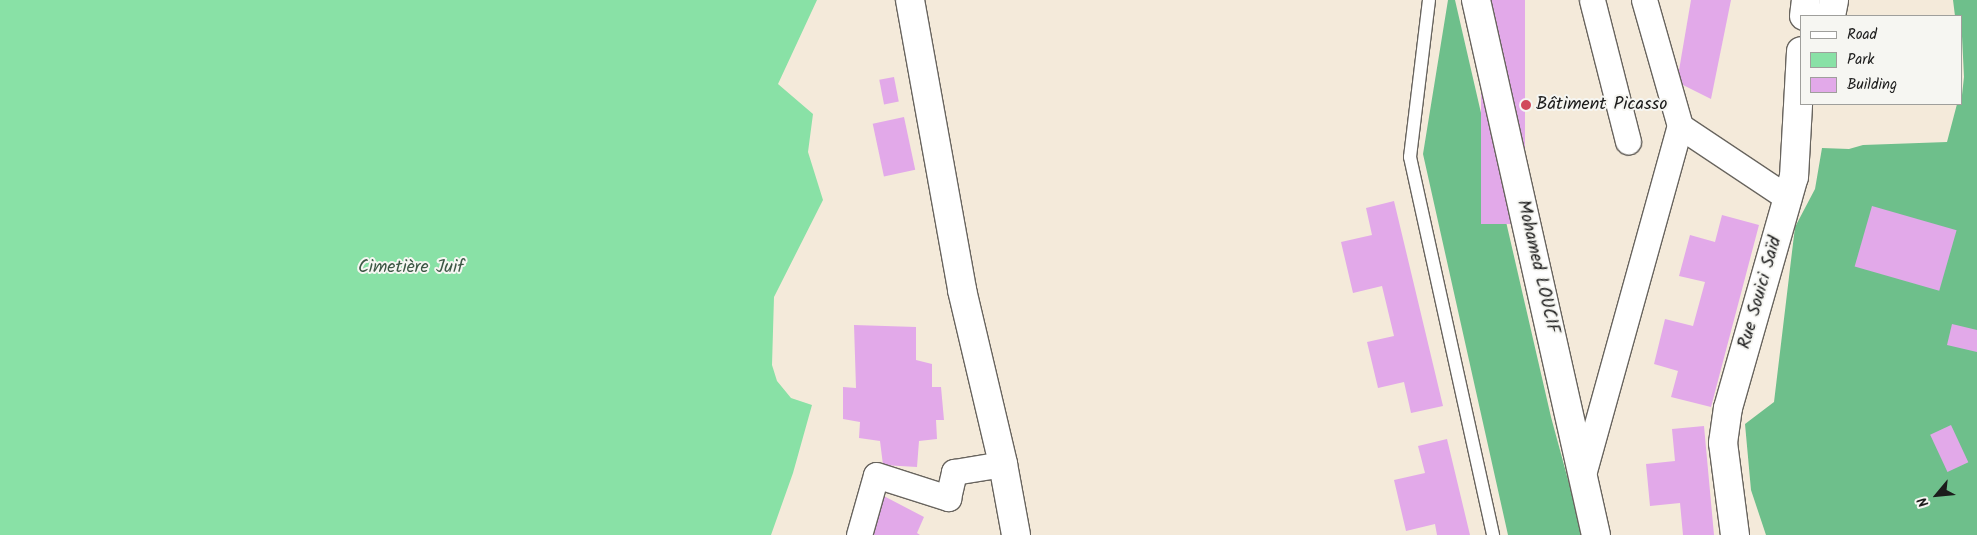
<!DOCTYPE html>
<html>
<head>
<meta charset="utf-8">
<style>
  body { margin:0 }
  #map { position:relative; width:1977px; height:535px; overflow:hidden; background:#f4eada; font-family:Kalam,sans-serif }
  div>[style] { position:absolute }
  [style*='--x'] { left:calc(var(--x)*1px); top:calc(var(--y)*1px); width:calc(var(--w)*1px); rotate:calc(var(--a)*1deg) }
  .green>* { inset:0; background:#89e1a6 }
  .forest>* { inset:0; background:#6ebf8b }
  .building>* { inset:0; background:#e2a9e9; transform-origin:0 0 }
  .roads { filter:drop-shadow(1px 0 #68645e) drop-shadow(-1px 0 #68645e) drop-shadow(0 1px #68645e) drop-shadow(0 -1px #68645e) }
  .lane>* { height:12px; margin:-6px; padding:0 6px; transform-origin:6px; border-radius:6px; background:#fff }
  .street>* { height:25px; margin:-12.5px; padding:0 12.5px; transform-origin:12.5px; border-radius:12.5px; background:#fff }
  .secondary>* { height:28px; margin:-14px; padding:0 14px; transform-origin:14px; border-radius:14px; background:#fff }
  .dots>* { width:14px; height:14px; translate:-50% -50%; box-sizing:border-box; border:2px solid #f6f6f2; border-radius:50% }
  span { translate:-50% -50%; white-space:nowrap; text-align:center; line-height:1.15; -webkit-text-stroke:4px #f6f6f2; paint-order:stroke }
  .poi-label { font-size:18px; color:#1c1c1c }
  .left { translate:0 -50%; text-align:left }
  .street-label { font-size:18px; color:#1c1c1c }
  .park-label { font-size:18px; color:#3d5745 }
  .legend { position:absolute; left:1800px; top:15px; width:162px; height:90px; box-sizing:border-box; background:#f6f6f2; border:1px solid #9f9f9c; margin:0; padding:6px 9px; list-style:none; font-size:15px; color:#1c1c1c }
  .legend li { display:flex; align-items:center; gap:10px; height:25px }
  .legend b { width:25px; border:1px solid #9f9f9c }
  .north { position:absolute; left:1912px; top:470px; width:50px; height:50px; -webkit-text-stroke:4px #f6f6f2; paint-order:stroke; rotate:242deg; font-size:14px; font-weight:700; line-height:20px; text-align:center; color:#1c1c1c }
  .north::after { content:''; display:block; margin:auto; width:18px; height:22px; background:#1c1c1c; clip-path:polygon(50% 0,100% 100%,50% 72%,0 100%) }
</style>
</head>
<body>
<div id="map">
  <div class="green">
    <div style="clip-path:polygon(0 0,817px 0,778px 84px,813px 114px,808px 152px,823px 200px,774px 297px,772px 365px,777px 381px,791px 398px,812px 405px,793px 473px,771px 535px,0 535px)"></div>
  </div>
  <div class="forest">
    <div style="clip-path:polygon(1448px 0,1455px 0,1551px 417px,1583px 535px,1508px 535px,1423px 154px)"></div>
    <div style="clip-path:polygon(1953px 0,1977px 0,1977px 535px,1766px 535px,1751px 490px,1745px 424px,1774px 402px,1795px 227px,1815px 189px,1822px 148px,1849px 149px,1863px 145px,1947px 142px,1957px 104px,1961px 104px,1964px 77px,1961px 16px,1955px 16px)"></div>
  </div>
  <div class="building">
    <div style="left:1481px;top:0;width:44px;height:224px"></div>
    <div style="clip-path:polygon(1691px 0,1731px 0,1711px 99px,1677px 82px)"></div>
    <div style="left:894px;top:77px;width:25px;height:15px;rotate:79deg"></div>
    <div style="left:904px;top:117px;width:54px;height:32px;rotate:78deg"></div>
    <div style="clip-path:polygon(1394px 201px,1443px 406px,1411px 413px,1404px 382px,1378px 388px,1367px 342px,1394px 336px,1382px 286px,1353px 293px,1341px 242px,1372px 235px,1366px 208px)"></div>
    <div style="left:1872px;top:206px;width:88px;height:63px;rotate:16deg"></div>
    <div style="clip-path:polygon(1722px 215px,1759px 225px,1711px 407px,1671px 397px,1678px 371px,1654px 364px,1665px 319px,1693px 326px,1705px 282px,1679px 276px,1690px 235px,1715px 242px)"></div>
    <div style="clip-path:polygon(1952px 324px,1977px 330px,1977px 352px,1947px 345px)"></div>
    <div style="clip-path:polygon(854px 325px,916px 327px,916px 360px,932px 364px,932px 387px,941px 387px,944px 420px,936px 420px,937px 439px,919px 441px,917px 467px,883px 465px,880px 441px,859px 438px,860px 422px,843px 419px,843px 387px,856px 388px)"></div>
    <div style="left:1951px;top:425px;width:41px;height:23px;rotate:65deg"></div>
    <div style="clip-path:polygon(1704px 426px,1714px 535px,1683px 535px,1680px 503px,1650px 506px,1646px 464px,1675px 461px,1672px 429px)"></div>
    <div style="clip-path:polygon(1447px 439px,1470px 535px,1437px 535px,1435px 524px,1406px 531px,1394px 480px,1425px 473px,1418px 446px)"></div>
    <div style="clip-path:polygon(878px 493px,924px 517px,917px 533px,920px 535px,857px 535px)"></div>
  </div>
  <div class="roads">
    <div class="lane">
      <div style="--x:1429;--y:0;--w:158;--a:96.9"></div>
      <div style="--x:1410;--y:157;--w:387;--a:77.6"></div>
    </div>
    <div class="street">
      <div style="--x:1592;--y:0;--w:146;--a:75.7"></div>
      <div style="--x:1680;--y:126;--w:130;--a:33.7"></div>
      <div style="--x:1584;--y:471;--w:358;--a:-74.5"></div>
      <div style="--x:1680;--y:126;--w:131;--a:-105.9"></div>
      <div style="--x:859;--y:535;--w:62;--a:-74.2"></div>
      <div style="--x:876;--y:475;--w:76;--a:17.7"></div>
      <div style="--x:948;--y:498;--w:27;--a:-77"></div>
      <div style="--x:954;--y:472;--w:50;--a:-9.3"></div>
    </div>
    <div class="secondary">
      <div style="--x:910;--y:0;--w:295;--a:79.8"></div>
      <div style="--x:962;--y:290;--w:179;--a:76.7"></div>
      <div style="--x:1003;--y:464;--w:72;--a:79.6"></div>
      <div style="--x:1476;--y:0;--w:548;--a:77.36"></div>
      <div style="--x:1804;--y:16;--w:16;--a:-83"></div>
      <div style="--x:1831;--y:16;--w:16;--a:-79"></div>
      <div style="--x:1735;--y:535;--w:93;--a:-97.4"></div>
      <div style="--x:1723;--y:443;--w:35;--a:-82"></div>
      <div style="--x:1728;--y:408;--w:240;--a:-74.1"></div>
      <div style="--x:1794;--y:177;--w:126;--a:-86.8"></div>
    </div>
  </div>
  <div class="dots">
    <div style="left:1526px;top:105px;background:#d1495b"></div>
  </div>
  <div class="poi-label">
    <span class="left" style="left:1536px;top:105px">Bâtiment Picasso</span>
  </div>
  <div class="street-label">
    <span style="left:1537px;top:267px;rotate:77deg">Mohamed LOUCIF</span>
    <span style="left:1761px;top:293px;rotate:-74deg">Rue Souici Saïd</span>
  </div>
  <div class="park-label">
    <span style="left:411px;top:268px">Cimetière Juif</span>
  </div>
  <ul class="legend">
  <li><b style="height:6px;background:#fff"></b>Road</li>
  <li><b style="height:14px;background:#89e1a6"></b>Park</li>
  <li><b style="height:14px;background:#e2a9e9"></b>Building</li>
  </ul>
  <div class="north">N</div>
</div>
</body>
</html>
